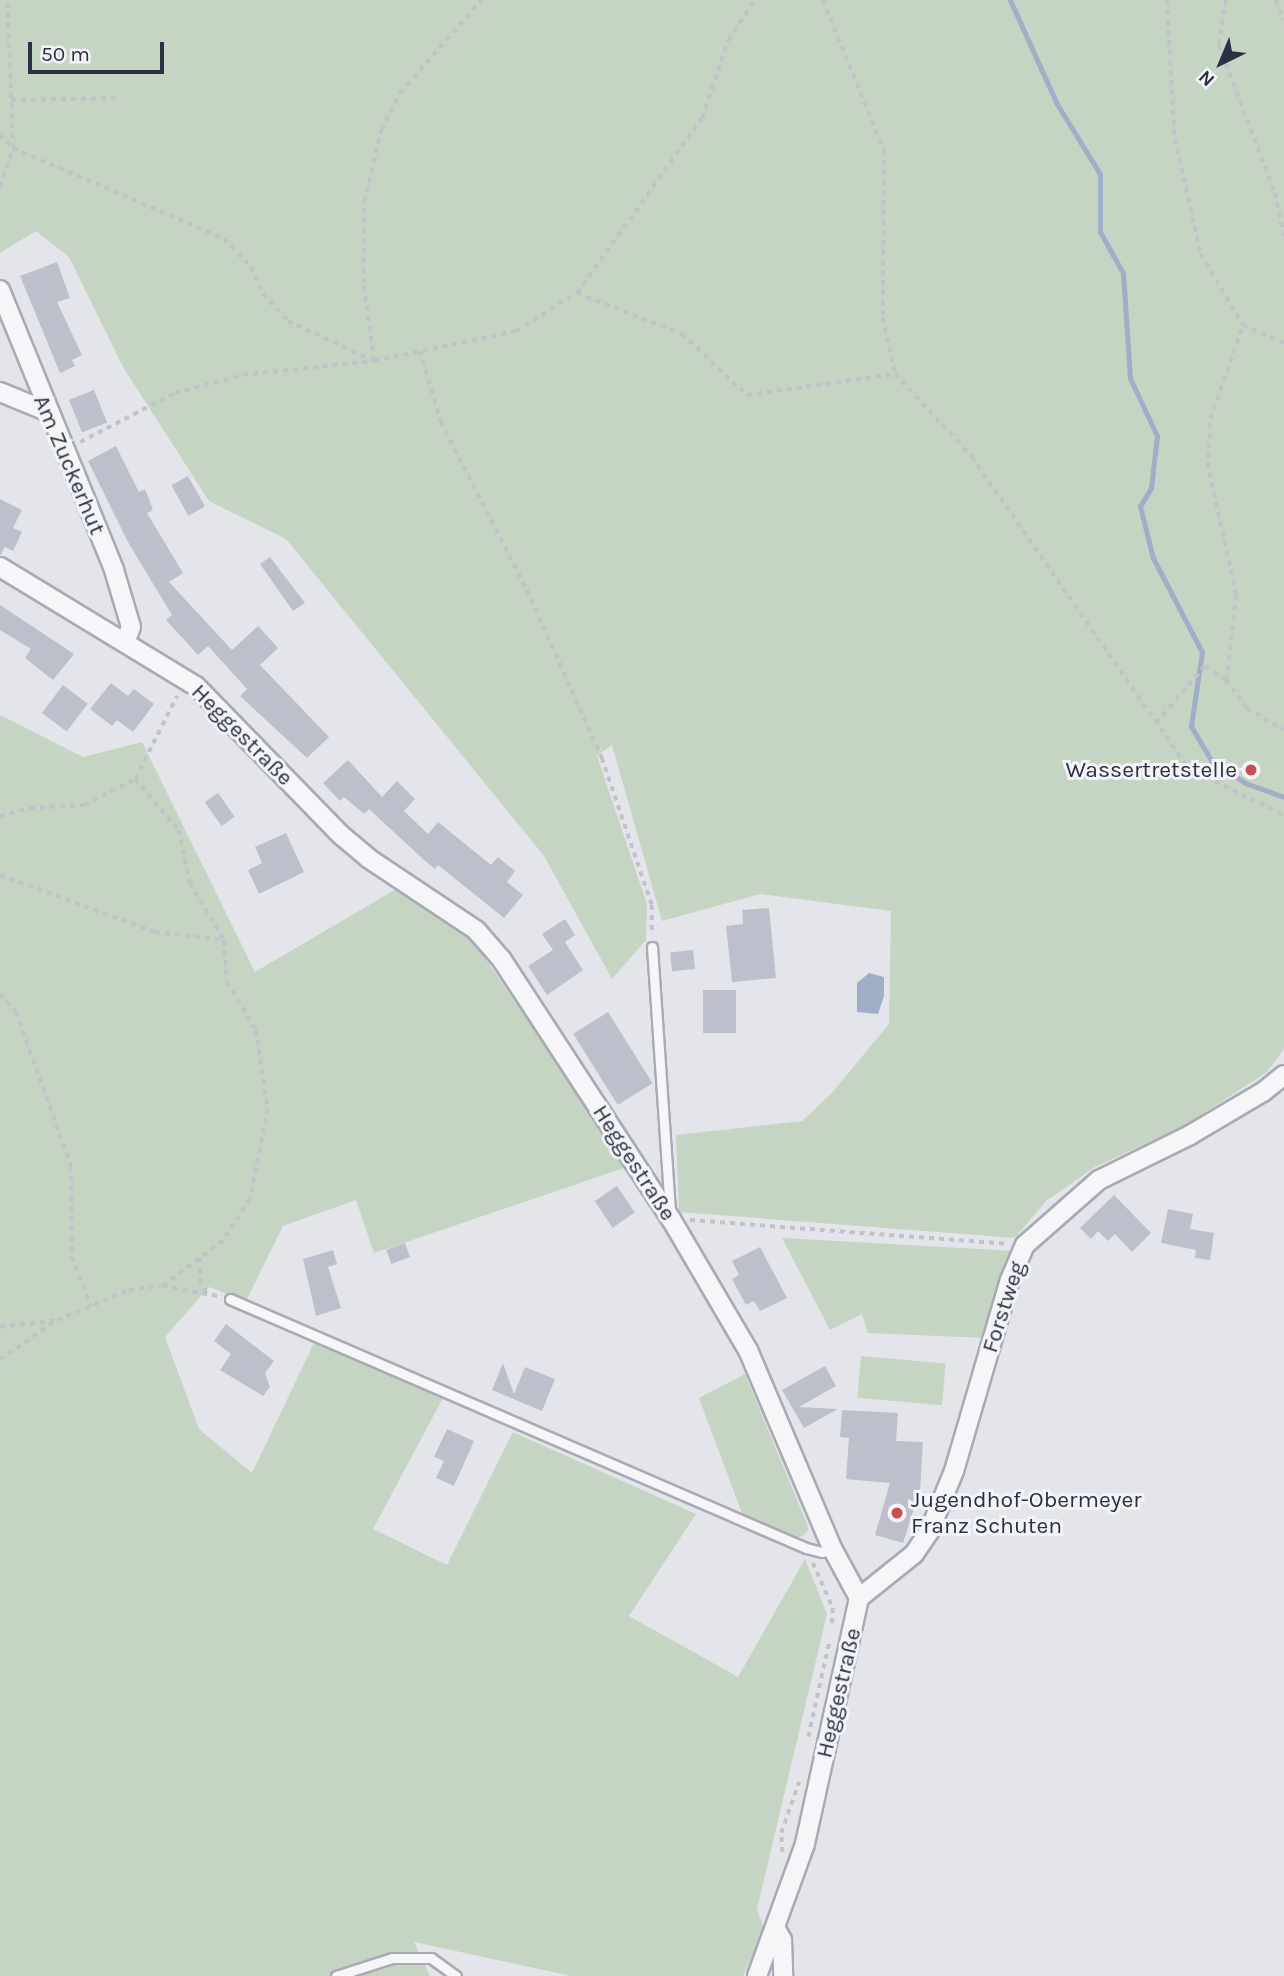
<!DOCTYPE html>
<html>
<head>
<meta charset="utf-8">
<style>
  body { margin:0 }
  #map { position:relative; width:1284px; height:1976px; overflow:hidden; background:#e3e5ea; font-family:Karla,sans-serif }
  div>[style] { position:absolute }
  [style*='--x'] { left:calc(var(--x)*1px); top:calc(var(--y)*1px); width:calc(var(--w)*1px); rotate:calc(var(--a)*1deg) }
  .green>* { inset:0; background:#c6d4c4; transform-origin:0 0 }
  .water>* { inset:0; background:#a0aec8 }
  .stream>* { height:5px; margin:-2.5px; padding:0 2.5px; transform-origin:2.5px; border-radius:2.5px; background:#a0aec8 }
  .building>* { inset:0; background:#bdc0ca; transform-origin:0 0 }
  .path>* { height:3.5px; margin-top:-1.75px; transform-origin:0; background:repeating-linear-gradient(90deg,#c1c3c9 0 5px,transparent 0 10px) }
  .roads { filter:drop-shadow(2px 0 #a8abb4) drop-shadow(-2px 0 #a8abb4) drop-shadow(0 2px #a8abb4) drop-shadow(0 -2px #a8abb4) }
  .lane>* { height:9px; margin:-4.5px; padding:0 4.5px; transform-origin:4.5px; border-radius:4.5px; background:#f6f6f9 }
  .street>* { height:18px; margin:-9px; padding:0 9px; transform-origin:9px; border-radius:9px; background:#f6f6f9 }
  .dots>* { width:19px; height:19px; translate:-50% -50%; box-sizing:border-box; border:4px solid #f3f4f8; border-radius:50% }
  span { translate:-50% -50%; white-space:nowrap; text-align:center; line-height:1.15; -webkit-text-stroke:6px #f3f4f8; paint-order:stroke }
  .street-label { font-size:23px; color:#2c3042 }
  .poi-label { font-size:23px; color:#2c3042 }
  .right { translate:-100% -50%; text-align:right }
  .left { translate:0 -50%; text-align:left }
  .north { position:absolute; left:1186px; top:28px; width:70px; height:70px; -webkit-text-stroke:5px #f3f4f8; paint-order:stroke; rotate:223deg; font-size:19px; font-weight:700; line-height:28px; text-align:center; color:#2c3042 }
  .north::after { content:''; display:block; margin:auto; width:24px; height:32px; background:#2c3042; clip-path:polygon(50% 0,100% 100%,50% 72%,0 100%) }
  .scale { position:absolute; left:28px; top:42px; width:136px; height:32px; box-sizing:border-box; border:4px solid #2c3042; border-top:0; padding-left:9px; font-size:21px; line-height:24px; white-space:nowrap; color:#2c3042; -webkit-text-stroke:5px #f3f4f8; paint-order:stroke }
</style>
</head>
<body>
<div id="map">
  <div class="green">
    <div style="clip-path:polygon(0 0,1284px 0,1284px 1049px,1267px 1072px,1184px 1126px,1095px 1167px,1046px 1201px,1015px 1238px,679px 1212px,676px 1135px,802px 1121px,831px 1094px,889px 1024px,891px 911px,760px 894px,662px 921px,612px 745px,597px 756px,647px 904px,646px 940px,612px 979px,544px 856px,286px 539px,209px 501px,123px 367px,69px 257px,36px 231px,0 253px)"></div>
    <div style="clip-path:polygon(0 715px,83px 757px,142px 742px,255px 972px,398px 888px,462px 933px,479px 949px,627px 1167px,374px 1253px,356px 1200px,283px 1226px,246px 1301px,209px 1287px,165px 1337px,199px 1429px,252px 1473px,314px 1343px,443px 1398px,373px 1529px,447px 1565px,513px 1432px,696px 1514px,629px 1616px,738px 1677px,805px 1559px,827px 1614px,757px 1909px,764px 1929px,743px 1976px,571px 1976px,414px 1942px,430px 1976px,0 1976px)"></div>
    <div style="clip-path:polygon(782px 1238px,1014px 1251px,985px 1338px,868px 1333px,862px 1314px,830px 1330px)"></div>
    <div style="left:861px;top:1356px;width:85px;height:42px;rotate:5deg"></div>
    <div style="clip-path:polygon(745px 1374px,809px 1529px,803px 1536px,795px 1538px,743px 1516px,699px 1398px)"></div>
  </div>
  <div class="water">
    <div style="clip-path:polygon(869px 973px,884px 977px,884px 996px,878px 1014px,857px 1012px,857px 983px)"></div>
  </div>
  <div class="stream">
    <div style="--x:1010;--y:0;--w:114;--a:65.7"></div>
    <div style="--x:1057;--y:104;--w:82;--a:58.4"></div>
    <div style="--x:1100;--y:174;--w:58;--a:90"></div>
    <div style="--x:1100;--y:232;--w:47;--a:60.7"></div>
    <div style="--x:1123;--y:273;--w:105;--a:86.2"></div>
    <div style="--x:1130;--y:378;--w:64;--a:65"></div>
    <div style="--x:1157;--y:436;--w:52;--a:96.6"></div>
    <div style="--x:1151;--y:488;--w:21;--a:121"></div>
    <div style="--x:1140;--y:506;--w:54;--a:76"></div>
    <div style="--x:1153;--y:558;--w:106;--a:62.5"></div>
    <div style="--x:1202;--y:652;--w:75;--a:98.5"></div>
    <div style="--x:1191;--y:726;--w:42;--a:59.7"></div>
    <div style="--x:1212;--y:762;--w:39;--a:32"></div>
    <div style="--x:1245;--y:783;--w:41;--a:19.7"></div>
  </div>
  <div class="building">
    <div style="clip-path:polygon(57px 262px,70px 298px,57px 302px,82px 355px,72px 360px,75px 366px,60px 373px,20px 276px)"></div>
    <div style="left:94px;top:390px;width:35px;height:27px;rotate:68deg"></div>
    <div style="clip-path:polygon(116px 446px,139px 492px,145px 489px,153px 510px,147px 513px,183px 573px,169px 582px,232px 650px,258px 626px,278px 648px,260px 665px,329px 737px,307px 758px,240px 696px,247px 689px,208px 646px,198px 655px,166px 620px,172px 615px,128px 542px,88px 461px)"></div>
    <div style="left:188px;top:476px;width:35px;height:19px;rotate:61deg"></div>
    <div style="clip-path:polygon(0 499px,22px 510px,13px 528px,22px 532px,13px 551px,5px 547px,0 556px)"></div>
    <div style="clip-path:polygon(270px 557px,305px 603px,293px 611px,260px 564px)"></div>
    <div style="clip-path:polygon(0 605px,74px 654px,53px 680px,25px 658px,31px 649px,0 630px)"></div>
    <div style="clip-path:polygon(111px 683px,128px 696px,134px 689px,154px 704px,133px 732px,117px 720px,112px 726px,90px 709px)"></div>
    <div style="left:63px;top:685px;width:31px;height:35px;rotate:37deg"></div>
    <div style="clip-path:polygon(348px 760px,382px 797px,397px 781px,415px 799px,404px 811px,428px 834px,438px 822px,491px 865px,498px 857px,515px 871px,507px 882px,523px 895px,504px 918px,438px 865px,435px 869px,424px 860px,369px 809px,364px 814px,344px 797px,340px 801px,323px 783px)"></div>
    <div style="left:218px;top:793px;width:29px;height:16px;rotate:55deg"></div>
    <div style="clip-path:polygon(286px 833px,304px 872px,259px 894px,248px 870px,262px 863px,255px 847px)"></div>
    <div style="clip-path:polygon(769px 908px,776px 978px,732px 982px,726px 926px,743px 924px,742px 910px)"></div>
    <div style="clip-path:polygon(565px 919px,575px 935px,565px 942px,583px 970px,547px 995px,528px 966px,553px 950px,542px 934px)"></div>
    <div style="left:693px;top:950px;width:19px;height:23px;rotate:84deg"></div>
    <div style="left:703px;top:990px;width:33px;height:43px"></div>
    <div style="left:608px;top:1012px;width:84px;height:41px;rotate:58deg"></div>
    <div style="left:617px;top:1186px;width:32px;height:27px;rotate:56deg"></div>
    <div style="clip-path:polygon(1114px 1195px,1151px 1233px,1132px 1252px,1115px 1234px,1108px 1241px,1098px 1231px,1091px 1239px,1080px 1228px)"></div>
    <div style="clip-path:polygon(1168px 1209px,1193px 1214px,1190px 1229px,1214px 1233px,1210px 1260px,1195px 1258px,1196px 1250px,1161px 1243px)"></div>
    <div style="left:405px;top:1243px;width:15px;height:20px;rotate:70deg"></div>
    <div style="clip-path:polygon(760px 1247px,787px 1298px,760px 1311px,754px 1301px,746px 1305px,732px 1279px,739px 1275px,732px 1261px)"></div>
    <div style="clip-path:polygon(333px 1250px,337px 1264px,328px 1267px,341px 1308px,316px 1316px,303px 1259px)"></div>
    <div style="clip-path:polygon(226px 1324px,274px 1361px,265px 1373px,270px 1387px,263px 1396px,220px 1370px,231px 1354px,214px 1341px)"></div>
    <div style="clip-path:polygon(503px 1363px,514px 1394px,525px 1367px,555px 1379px,542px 1411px,492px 1390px)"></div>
    <div style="clip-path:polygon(825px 1366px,836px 1386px,799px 1407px,838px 1409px,804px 1428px,782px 1390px)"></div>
    <div style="clip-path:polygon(842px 1410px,898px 1413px,896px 1441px,923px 1442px,920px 1490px,903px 1543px,875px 1535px,890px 1483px,846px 1479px,849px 1438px,840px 1437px)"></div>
    <div style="clip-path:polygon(447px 1429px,474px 1441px,454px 1486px,436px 1478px,444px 1461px,434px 1457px)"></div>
  </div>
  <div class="path">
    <div style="--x:823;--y:0;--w:162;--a:67.9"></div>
    <div style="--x:884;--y:150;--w:168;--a:90.3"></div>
    <div style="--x:883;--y:318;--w:56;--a:77.7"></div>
    <div style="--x:1167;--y:0;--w:139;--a:86.7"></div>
    <div style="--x:1175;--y:139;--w:118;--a:77.3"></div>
    <div style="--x:1201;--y:254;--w:82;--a:59.4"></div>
    <div style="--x:1243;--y:325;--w:45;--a:23.7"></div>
    <div style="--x:1226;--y:0;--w:46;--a:98.8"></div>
    <div style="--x:1219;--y:45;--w:158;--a:69.3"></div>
    <div style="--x:1275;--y:193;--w:44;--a:78.2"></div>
    <div style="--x:1276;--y:0;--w:21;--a:67"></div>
    <div style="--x:11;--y:100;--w:109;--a:-1.1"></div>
    <div style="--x:0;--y:135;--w:18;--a:45"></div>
    <div style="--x:13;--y:148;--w:230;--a:23.3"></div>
    <div style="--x:224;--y:239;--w:39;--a:46"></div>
    <div style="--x:251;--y:267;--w:30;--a:66"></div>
    <div style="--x:263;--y:294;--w:37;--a:47"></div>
    <div style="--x:288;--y:321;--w:93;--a:24.9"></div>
    <div style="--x:0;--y:187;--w:41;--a:-71.6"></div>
    <div style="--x:13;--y:148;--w:148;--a:-92.3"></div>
    <div style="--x:577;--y:293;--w:113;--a:21.3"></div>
    <div style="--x:682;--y:334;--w:89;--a:43.2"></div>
    <div style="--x:747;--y:395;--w:149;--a:-8.1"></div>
    <div style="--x:895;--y:374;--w:113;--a:47.1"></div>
    <div style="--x:972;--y:457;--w:379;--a:55.2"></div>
    <div style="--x:1188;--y:768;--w:107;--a:26.1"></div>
    <div style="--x:420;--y:351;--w:74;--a:73.5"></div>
    <div style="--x:441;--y:422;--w:189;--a:62.9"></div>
    <div style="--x:527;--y:590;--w:184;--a:65.9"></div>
    <div style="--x:602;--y:758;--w:155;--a:71.2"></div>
    <div style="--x:652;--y:905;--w:30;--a:90"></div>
    <div style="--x:374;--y:361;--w:79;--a:-98"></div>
    <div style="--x:363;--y:283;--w:81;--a:-89.3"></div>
    <div style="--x:364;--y:202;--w:74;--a:-76.7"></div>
    <div style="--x:381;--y:130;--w:42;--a:-62.8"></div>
    <div style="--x:400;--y:93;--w:123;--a:-48.9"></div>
    <div style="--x:80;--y:442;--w:107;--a:-27.3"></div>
    <div style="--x:175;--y:393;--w:70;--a:-14.8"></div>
    <div style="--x:243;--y:375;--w:132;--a:-6.1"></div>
    <div style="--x:374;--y:361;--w:145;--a:-11.9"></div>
    <div style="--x:516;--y:331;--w:72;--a:-31.9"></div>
    <div style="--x:577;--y:293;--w:215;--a:-54.5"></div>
    <div style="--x:702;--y:118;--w:82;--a:-71.6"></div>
    <div style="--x:728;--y:40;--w:48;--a:-56"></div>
    <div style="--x:1226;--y:680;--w:86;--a:-83.3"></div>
    <div style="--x:1236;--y:595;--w:130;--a:-102.4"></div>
    <div style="--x:1208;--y:468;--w:49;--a:-87.7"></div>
    <div style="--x:1210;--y:419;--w:100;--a:-70.7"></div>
    <div style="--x:1156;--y:723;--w:75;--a:-49.3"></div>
    <div style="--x:1205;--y:666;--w:25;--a:34"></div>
    <div style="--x:1226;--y:680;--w:35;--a:53"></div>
    <div style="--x:1247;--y:708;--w:43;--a:30.7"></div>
    <div style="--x:135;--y:779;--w:67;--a:49.2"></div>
    <div style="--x:179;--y:830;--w:54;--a:78.3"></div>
    <div style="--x:190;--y:883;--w:66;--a:59.2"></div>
    <div style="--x:224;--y:940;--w:42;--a:85.9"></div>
    <div style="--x:227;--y:982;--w:56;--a:58.9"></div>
    <div style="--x:256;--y:1030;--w:80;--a:81.4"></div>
    <div style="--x:268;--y:1109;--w:92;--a:101.3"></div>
    <div style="--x:250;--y:1199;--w:50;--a:122.7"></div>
    <div style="--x:223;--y:1241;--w:75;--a:143.1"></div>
    <div style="--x:0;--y:816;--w:31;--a:-15"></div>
    <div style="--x:30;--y:808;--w:54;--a:-3.2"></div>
    <div style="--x:84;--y:805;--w:57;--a:-27"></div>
    <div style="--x:135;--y:779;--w:93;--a:-63.2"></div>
    <div style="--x:0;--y:875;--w:165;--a:20.2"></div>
    <div style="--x:155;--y:932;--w:69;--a:6.6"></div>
    <div style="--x:0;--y:994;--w:24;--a:48"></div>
    <div style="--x:16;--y:1012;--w:164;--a:70.3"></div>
    <div style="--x:71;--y:1166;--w:91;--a:89.4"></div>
    <div style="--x:72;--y:1257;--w:53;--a:68.8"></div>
    <div style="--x:690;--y:1220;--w:318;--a:4.3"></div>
    <div style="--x:200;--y:1258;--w:21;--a:90"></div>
    <div style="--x:200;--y:1279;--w:15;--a:67"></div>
    <div style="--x:0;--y:1327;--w:57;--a:-7"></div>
    <div style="--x:57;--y:1320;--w:78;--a:-22.6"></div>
    <div style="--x:129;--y:1290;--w:34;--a:-7"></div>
    <div style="--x:163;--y:1286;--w:56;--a:10.3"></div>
    <div style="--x:0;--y:1360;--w:67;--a:-35.3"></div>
    <div style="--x:813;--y:1563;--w:49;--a:66"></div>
    <div style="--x:833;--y:1608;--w:20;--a:93"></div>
    <div style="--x:808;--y:1737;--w:97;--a:-77.5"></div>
    <div style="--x:782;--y:1852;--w:19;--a:-93"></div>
    <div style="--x:781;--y:1833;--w:54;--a:-70.6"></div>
  </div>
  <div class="roads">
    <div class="lane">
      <div style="--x:652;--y:947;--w:265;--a:86.1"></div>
      <div style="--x:230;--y:1299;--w:628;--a:23.38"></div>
      <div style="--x:806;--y:1548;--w:16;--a:14"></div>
      <div style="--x:822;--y:1552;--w:11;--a:-22"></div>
      <div style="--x:336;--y:1976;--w:59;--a:-17.8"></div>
      <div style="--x:392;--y:1958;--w:39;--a:0"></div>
      <div style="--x:431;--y:1958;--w:31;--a:36"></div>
    </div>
    <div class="street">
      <div style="--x:0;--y:290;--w:302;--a:67.8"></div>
      <div style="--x:114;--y:570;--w:59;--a:73.4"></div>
      <div style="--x:131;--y:627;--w:14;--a:111"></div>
      <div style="--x:0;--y:392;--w:50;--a:22.4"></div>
      <div style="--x:0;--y:567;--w:229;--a:31.3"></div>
      <div style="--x:196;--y:686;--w:208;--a:45.8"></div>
      <div style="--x:341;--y:835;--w:35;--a:40"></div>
      <div style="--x:368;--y:858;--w:130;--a:33.7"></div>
      <div style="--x:476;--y:930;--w:40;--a:49"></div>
      <div style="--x:502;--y:960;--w:309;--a:56.9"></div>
      <div style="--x:671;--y:1219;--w:152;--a:59.6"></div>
      <div style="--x:748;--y:1350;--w:215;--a:67"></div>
      <div style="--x:832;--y:1548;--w:57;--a:61.6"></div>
      <div style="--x:859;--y:1598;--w:252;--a:102.4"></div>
      <div style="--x:805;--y:1844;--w:140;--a:110"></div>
      <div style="--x:859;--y:1598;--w:70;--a:-38.7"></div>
      <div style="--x:914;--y:1554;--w:27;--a:-56"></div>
      <div style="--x:929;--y:1532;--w:66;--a:-67.7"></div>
      <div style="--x:954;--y:1471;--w:199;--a:-73.7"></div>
      <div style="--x:1010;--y:1280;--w:38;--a:-67"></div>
      <div style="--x:1025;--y:1245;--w:98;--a:-41.3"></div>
      <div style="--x:1099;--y:1180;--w:102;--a:-26.3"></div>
      <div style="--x:1190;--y:1135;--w:85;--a:-30.5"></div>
      <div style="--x:1263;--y:1092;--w:27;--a:-39"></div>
      <div style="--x:776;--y:1929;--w:13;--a:61"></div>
      <div style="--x:782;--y:1940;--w:36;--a:88"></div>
    </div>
  </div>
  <div class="dots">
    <div style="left:1251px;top:770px;background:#c84f51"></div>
    <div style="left:897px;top:1513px;background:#c84f51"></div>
  </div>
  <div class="street-label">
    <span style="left:69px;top:465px;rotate:67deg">Am Zuckerhut</span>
    <span style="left:242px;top:735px;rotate:45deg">Heggestraße</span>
    <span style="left:634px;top:1163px;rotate:57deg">Heggestraße</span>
    <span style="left:1004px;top:1307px;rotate:-72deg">Forstweg</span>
    <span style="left:839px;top:1693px;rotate:-77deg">Heggestraße</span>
  </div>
  <div class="poi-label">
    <span class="right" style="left:1237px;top:770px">Wassertretstelle</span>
    <span class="left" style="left:911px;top:1513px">Jugendhof-Obermeyer<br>Franz Schuten</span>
  </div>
  <div class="north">N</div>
  <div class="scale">50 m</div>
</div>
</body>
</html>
